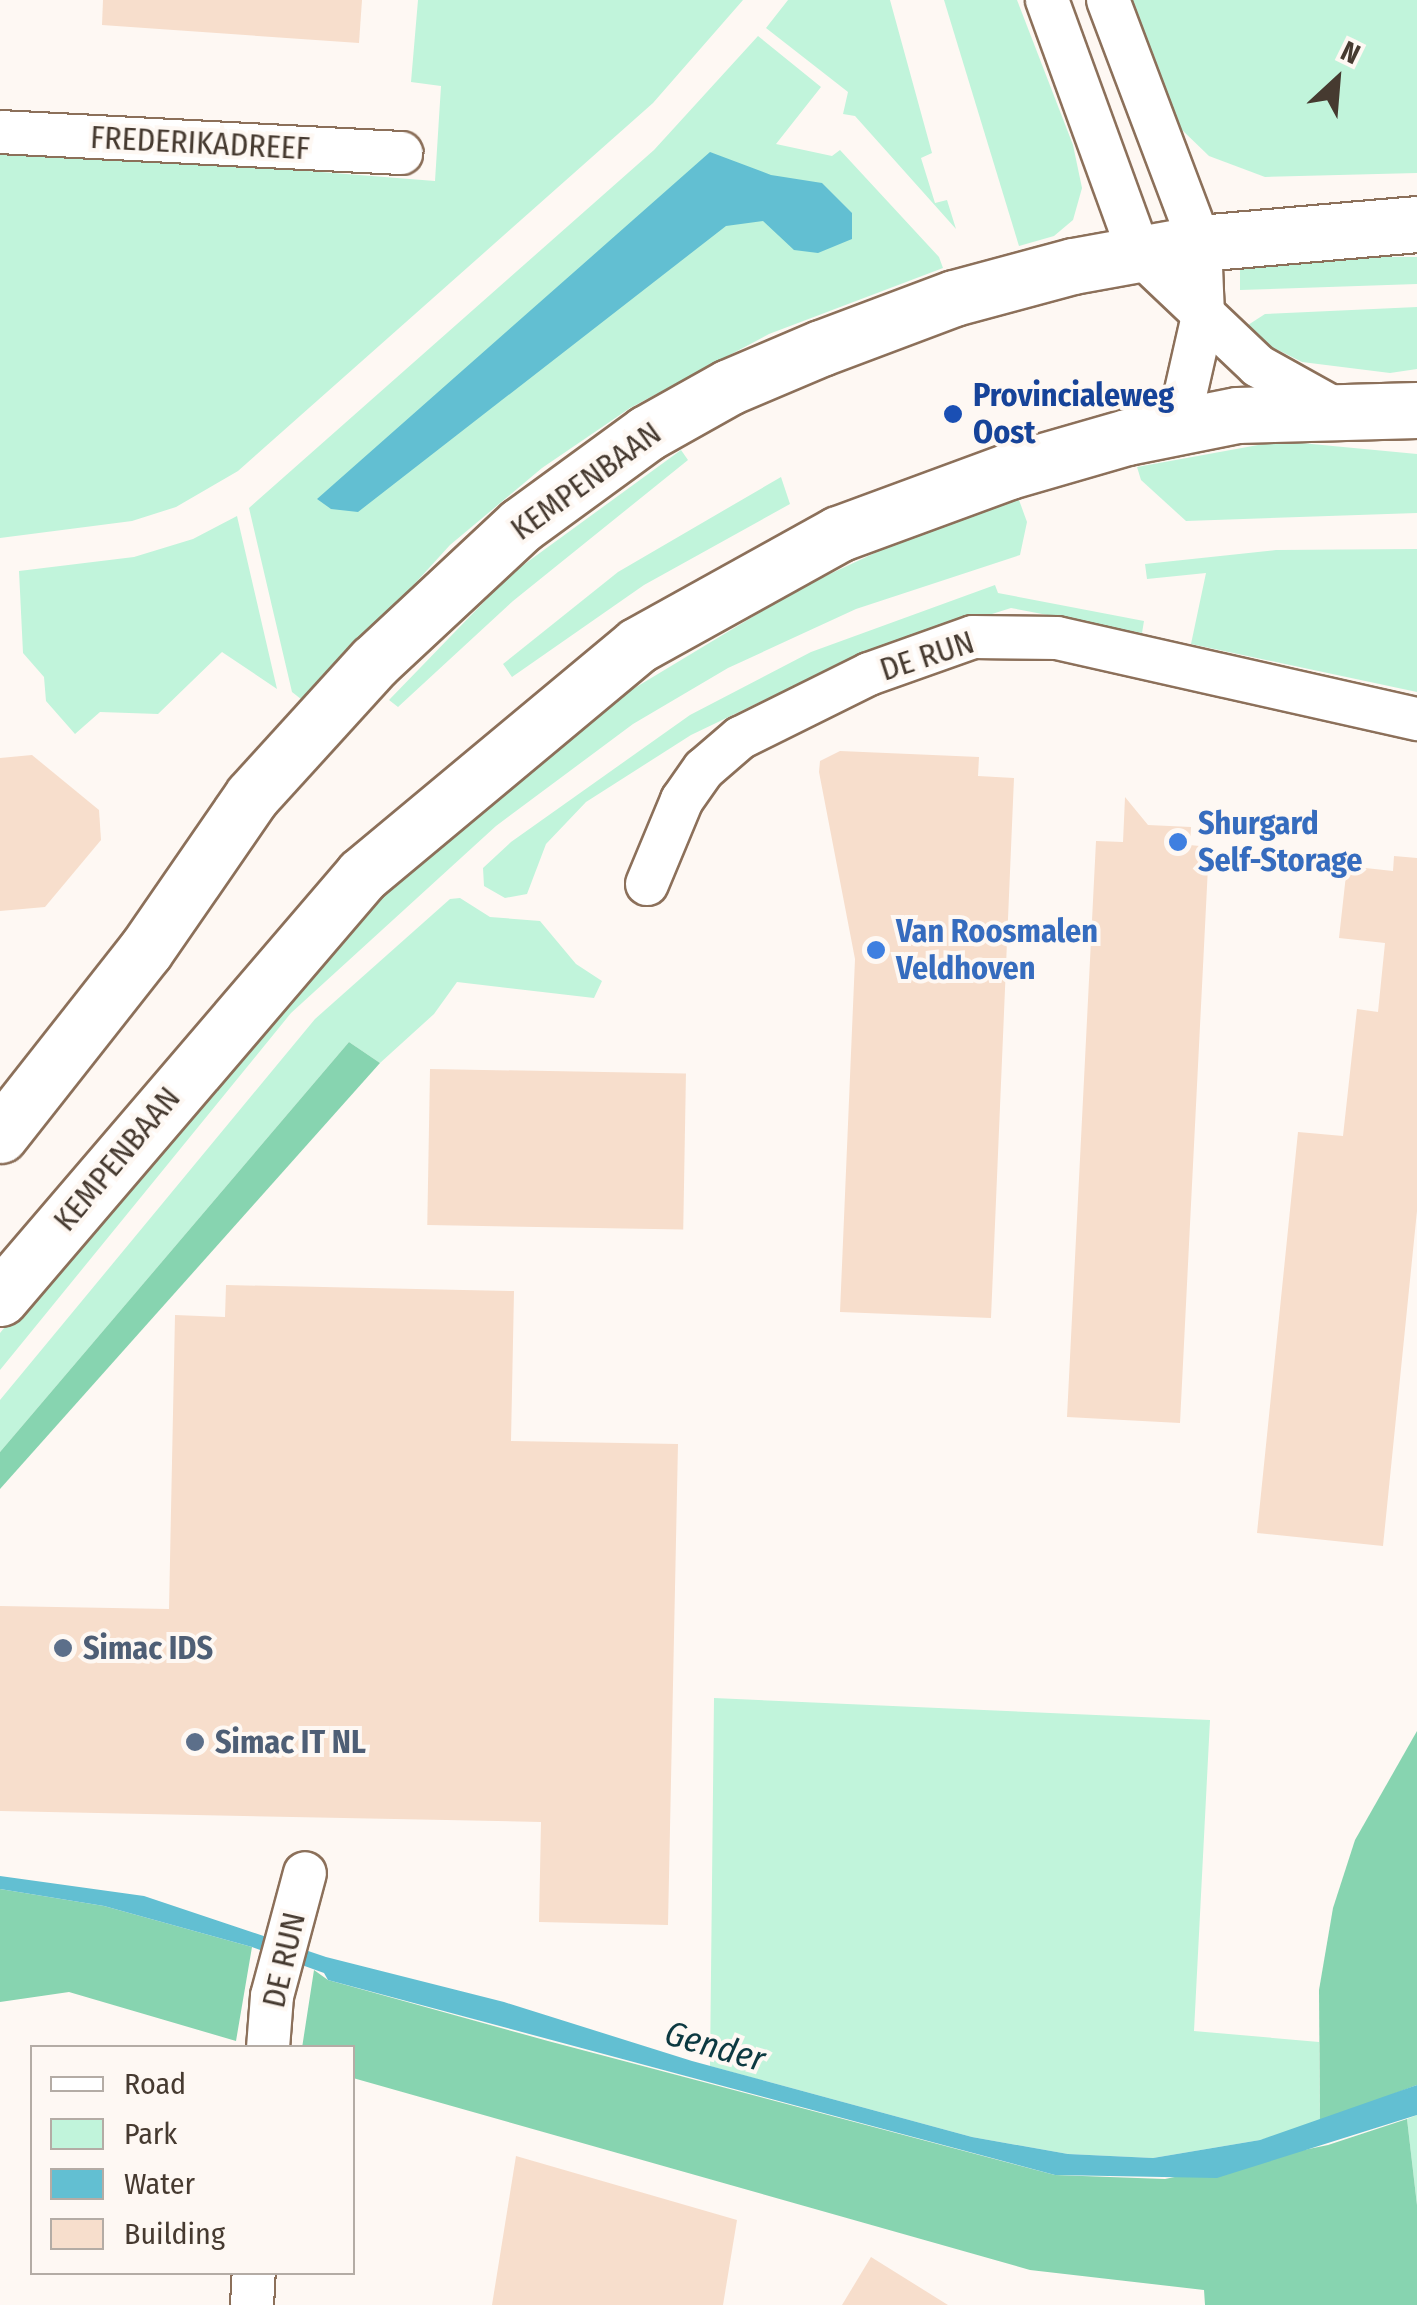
<!DOCTYPE html>
<html>
<head>
<meta charset="utf-8">
<style>
  body { margin:0 }
  #map { position:relative; width:1417px; height:2305px; overflow:hidden; background:#fef8f3; font-family:"Fira Sans Condensed",sans-serif }
  div>[style] { position:absolute }
  [style*='--x'] { left:calc(var(--x)*1px); top:calc(var(--y)*1px); width:calc(var(--w)*1px); rotate:calc(var(--a)*1deg) }
  .green>* { inset:0; background:#c1f4db }
  .forest>* { inset:0; background:#87d4b0 }
  .water>* { inset:0; background:#62bfd2 }
  .building>* { inset:0; background:#f7decc; transform-origin:0 0 }
  .roads { filter:drop-shadow(2px 0 #8c705a) drop-shadow(-2px 0 #8c705a) drop-shadow(0 2px #8c705a) drop-shadow(0 -2px #8c705a) }
  .minor>* { height:42px; margin:-21px; padding:0 21px; transform-origin:21px; border-radius:21px; background:#fff }
  .major>* { height:55px; margin:-27.5px; padding:0 27.5px; transform-origin:27.5px; border-radius:27.5px; background:#fff }
  .dots>* { width:28px; height:28px; translate:-50% -50%; box-sizing:border-box; border:5px solid #fef8f3; border-radius:50% }
  span { translate:-50% -50%; white-space:nowrap; text-align:center; line-height:1.15; -webkit-text-stroke:8px #fef8f3; paint-order:stroke }
  .street-label { font-size:32px; color:#463a30 }
  .transit-label { font-size:32px; color:#164399; font-weight:700 }
  .left { translate:0 -50%; text-align:left }
  .shop-label { font-size:32px; color:#366cbe; font-weight:700 }
  .service-label { font-size:32px; color:#4e5e75; font-weight:700 }
  .water-label { font-size:35px; color:#0c3941; font-style:italic }
  .legend { position:absolute; left:30px; top:2045px; width:325px; height:230px; box-sizing:border-box; background:#fef8f3; border:2px solid #b4aca5; margin:0; padding:12px 18px; list-style:none; font-size:30px; color:#463a30 }
  .legend li { display:flex; align-items:center; gap:20px; height:50px }
  .legend b { width:50px; border:2px solid #b4aca5 }
  .north { position:absolute; left:1287px; top:30px; width:100px; height:100px; -webkit-text-stroke:8px #fef8f3; paint-order:stroke; rotate:26deg; font-size:28px; font-weight:700; line-height:40px; text-align:center; color:#463a30 }
  .north::after { content:''; display:block; margin:auto; width:35px; height:45px; background:#463a30; clip-path:polygon(50% 0,100% 100%,50% 72%,0 100%) }
</style>
</head>
<body>
<div id="map">
  <div class="green">
    <div style="clip-path:polygon(418px 0,743px 0,653px 103px,238px 471px,176px 507px,132px 521px,0 538px,0 147px,435px 181px,441px 86px,411px 82px)"></div>
    <div style="clip-path:polygon(788px 0,890px 0,932px 153px,921px 158px,935px 203px,947px 200px,956px 229px,855px 116px,843px 114px,848px 92px,766px 28px)"></div>
    <div style="clip-path:polygon(944px 0,1017px 0,1073px 145px,1082px 188px,1073px 220px,1054px 236px,1019px 246px)"></div>
    <div style="clip-path:polygon(1123px 0,1417px 0,1417px 173px,1265px 177px,1209px 156px,1180px 128px)"></div>
    <div style="clip-path:polygon(758px 36px,821px 87px,776px 144px,832px 156px,840px 150px,939px 257px,943px 268px,769px 334px,630px 408px,542px 468px,450px 545px,306px 703px,292px 692px,249px 508px,654px 150px)"></div>
    <div style="clip-path:polygon(1342px 257px,1417px 257px,1417px 284px,1240px 290px,1240px 265px)"></div>
    <div style="clip-path:polygon(1417px 307px,1417px 369px,1390px 373px,1302px 362px,1260px 341px,1248px 325px,1265px 314px)"></div>
    <div style="clip-path:polygon(1280px 441px,1417px 454px,1417px 513px,1186px 521px,1141px 480px,1137px 467px)"></div>
    <div style="clip-path:polygon(681px 450px,688px 460px,513px 601px,398px 707px,389px 700px,511px 574px)"></div>
    <div style="clip-path:polygon(781px 477px,790px 504px,644px 585px,512px 677px,503px 664px,618px 572px)"></div>
    <div style="clip-path:polygon(1019px 500px,1027px 522px,1020px 555px,856px 609px,728px 668px,633px 724px,496px 826px,291px 1013px,0 1370px,0 1333px,292px 977px,537px 761px,618px 698px,802px 587px,924px 530px)"></div>
    <div style="clip-path:polygon(237px 516px,277px 689px,222px 652px,158px 714px,100px 712px,75px 734px,46px 701px,44px 677px,23px 653px,19px 571px,134px 557px,193px 539px)"></div>
    <div style="clip-path:polygon(1417px 549px,1417px 692px,1191px 644px,1206px 573px,1147px 579px,1145px 564px,1276px 550px)"></div>
    <div style="clip-path:polygon(995px 585px,998px 593px,1144px 621px,1142px 633px,1011px 608px,852px 658px,691px 735px,586px 802px,546px 844px,527px 894px,505px 898px,484px 886px,483px 868px,511px 842px,690px 715px,811px 652px)"></div>
    <div style="clip-path:polygon(460px 898px,490px 917px,540px 921px,576px 964px,602px 981px,594px 998px,457px 982px,434px 1014px,380px 1063px,349px 1042px,0 1452px,0 1400px,315px 1019px,450px 899px)"></div>
    <div style="clip-path:polygon(714px 1698px,1210px 1720px,1194px 2031px,1319px 2042px,1320px 2122px,1260px 2140px,1153px 2158px,1068px 2154px,972px 2137px,710px 2066px)"></div>
    <div style="clip-path:polygon(1417px 2115px,1417px 2205px,1407px 2119px)"></div>
  </div>
  <div class="forest">
    <div style="clip-path:polygon(349px 1042px,380px 1063px,0 1489px,0 1452px)"></div>
    <div style="clip-path:polygon(1417px 1731px,1417px 2085px,1320px 2122px,1319px 1990px,1333px 1908px,1355px 1840px)"></div>
    <div style="clip-path:polygon(0 1889px,104px 1906px,252px 1947px,236px 2041px,69px 1992px,0 2002px)"></div>
    <div style="clip-path:polygon(314px 1970px,328px 1980px,548px 2041px,1055px 2175px,1165px 2179px,1328px 2145px,1407px 2119px,1417px 2205px,1417px 2305px,1205px 2305px,1204px 2290px,1030px 2270px,353px 2078px,352px 2048px,302px 2048px)"></div>
  </div>
  <div class="water">
    <div style="clip-path:polygon(710px 152px,771px 175px,822px 183px,852px 213px,852px 239px,818px 253px,794px 250px,763px 221px,726px 226px,358px 512px,331px 509px,317px 499px)"></div>
    <div style="clip-path:polygon(0 1876px,144px 1896px,326px 1957px,504px 2002px,692px 2061px,972px 2137px,1068px 2154px,1153px 2158px,1260px 2140px,1417px 2085px,1417px 2115px,1217px 2178px,1055px 2175px,328px 1980px,324px 1973px,252px 1947px,104px 1906px,0 1889px)"></div>
  </div>
  <div class="building">
    <div style="clip-path:polygon(103px 0,362px 0,359px 43px,102px 25px)"></div>
    <div style="clip-path:polygon(840px 751px,979px 757px,978px 776px,1014px 778px,991px 1318px,840px 1312px,855px 959px,819px 772px,820px 761px)"></div>
    <div style="clip-path:polygon(32px 755px,99px 810px,101px 840px,45px 907px,0 911px,0 758px)"></div>
    <div style="clip-path:polygon(1125px 797px,1148px 825px,1191px 827px,1190px 845px,1209px 847px,1180px 1423px,1067px 1417px,1096px 841px,1123px 842px)"></div>
    <div style="clip-path:polygon(1394px 856px,1417px 858px,1417px 1211px,1383px 1546px,1257px 1533px,1298px 1132px,1343px 1136px,1357px 1009px,1378px 1012px,1385px 943px,1339px 938px,1347px 866px,1393px 871px)"></div>
    <div style="left:430px;top:1069px;width:256px;height:156px;rotate:1deg"></div>
    <div style="clip-path:polygon(226px 1285px,514px 1291px,511px 1441px,678px 1444px,668px 1925px,539px 1922px,541px 1822px,0 1811px,0 1606px,169px 1609px,175px 1315px,225px 1317px)"></div>
    <div style="clip-path:polygon(516px 2156px,737px 2220px,723px 2305px,492px 2305px)"></div>
    <div style="clip-path:polygon(871px 2257px,948px 2305px,842px 2305px)"></div>
  </div>
  <div class="roads">
    <div class="minor">
      <div style="--x:1047;--y:0;--w:269;--a:70"></div>
      <div style="--x:1139;--y:253;--w:164;--a:43.5"></div>
      <div style="--x:1258;--y:366;--w:86;--a:29.2"></div>
      <div style="--x:1108;--y:0;--w:260;--a:69.3"></div>
      <div style="--x:1200;--y:243;--w:73;--a:87.6"></div>
      <div style="--x:1203;--y:316;--w:113;--a:102.8"></div>
      <div style="--x:0;--y:132;--w:402;--a:3"></div>
      <div style="--x:647;--y:884;--w:91;--a:-67.4"></div>
      <div style="--x:682;--y:800;--w:38;--a:-55"></div>
      <div style="--x:704;--y:769;--w:48;--a:-40.7"></div>
      <div style="--x:740;--y:738;--w:144;--a:-26.4"></div>
      <div style="--x:869;--y:674;--w:110;--a:-19.6"></div>
      <div style="--x:973;--y:637;--w:84;--a:0.7"></div>
      <div style="--x:1057;--y:638;--w:369;--a:12.7"></div>
      <div style="--x:268;--y:2048;--w:52;--a:-85.6"></div>
      <div style="--x:272;--y:1996;--w:127;--a:-75"></div>
      <div style="--x:252;--y:2305;--w:33;--a:-87"></div>
    </div>
    <div class="major">
      <div style="--x:0;--y:1135;--w:234;--a:-51.8"></div>
      <div style="--x:145;--y:951;--w:188;--a:-55.4"></div>
      <div style="--x:252;--y:796;--w:181;--a:-47.7"></div>
      <div style="--x:374;--y:662;--w:201;--a:-43"></div>
      <div style="--x:521;--y:525;--w:156;--a:-36.1"></div>
      <div style="--x:647;--y:433;--w:94;--a:-29.3"></div>
      <div style="--x:729;--y:387;--w:100;--a:-23"></div>
      <div style="--x:821;--y:348;--w:142;--a:-20.6"></div>
      <div style="--x:954;--y:298;--w:123;--a:-15.1"></div>
      <div style="--x:1073;--y:266;--w:129;--a:-10.3"></div>
      <div style="--x:1200;--y:243;--w:218;--a:-5"></div>
      <div style="--x:0;--y:1298;--w:557;--a:-49.44"></div>
      <div style="--x:362;--y:875;--w:359;--a:-39.8"></div>
      <div style="--x:638;--y:645;--w:229;--a:-29"></div>
      <div style="--x:838;--y:534;--w:182;--a:-20.2"></div>
      <div style="--x:1009;--y:471;--w:123;--a:-16.1"></div>
      <div style="--x:1127;--y:437;--w:112;--a:-11.3"></div>
      <div style="--x:1237;--y:415;--w:180;--a:-1.6"></div>
    </div>
  </div>
  <div class="dots">
    <div style="left:953px;top:414px;background:#1a4fb4"></div>
    <div style="left:1178px;top:842px;background:#3f7fe0"></div>
    <div style="left:876px;top:950px;background:#3f7fe0"></div>
    <div style="left:63px;top:1648px;background:#5c6f8a"></div>
    <div style="left:195px;top:1742px;background:#5c6f8a"></div>
  </div>
  <div class="street-label">
    <span style="left:200px;top:143px;rotate:3deg">FREDERIKADREEF</span>
    <span style="left:586px;top:481px;rotate:-36deg">KEMPENBAAN</span>
    <span style="left:927px;top:656px;rotate:-18deg">DE RUN</span>
    <span style="left:117px;top:1159px;rotate:-50deg">KEMPENBAAN</span>
    <span style="left:284px;top:1960px;rotate:-77deg">DE RUN</span>
  </div>
  <div class="transit-label">
    <span class="left" style="left:973px;top:414px">Provincialeweg<br>Oost</span>
  </div>
  <div class="shop-label">
    <span class="left" style="left:1198px;top:842px">Shurgard<br>Self-Storage</span>
    <span class="left" style="left:896px;top:950px">Van Roosmalen<br>Veldhoven</span>
  </div>
  <div class="service-label">
    <span class="left" style="left:83px;top:1648px">Simac IDS</span>
    <span class="left" style="left:215px;top:1742px">Simac IT NL</span>
  </div>
  <div class="water-label">
    <span style="left:715px;top:2046px;rotate:16deg">Gender</span>
  </div>
  <ul class="legend">
  <li><b style="height:12px;background:#fff"></b>Road</li>
  <li><b style="height:28px;background:#c1f4db"></b>Park</li>
  <li><b style="height:28px;background:#62bfd2"></b>Water</li>
  <li><b style="height:28px;background:#f7decc"></b>Building</li>
  </ul>
  <div class="north">N</div>
</div>
</body>
</html>
